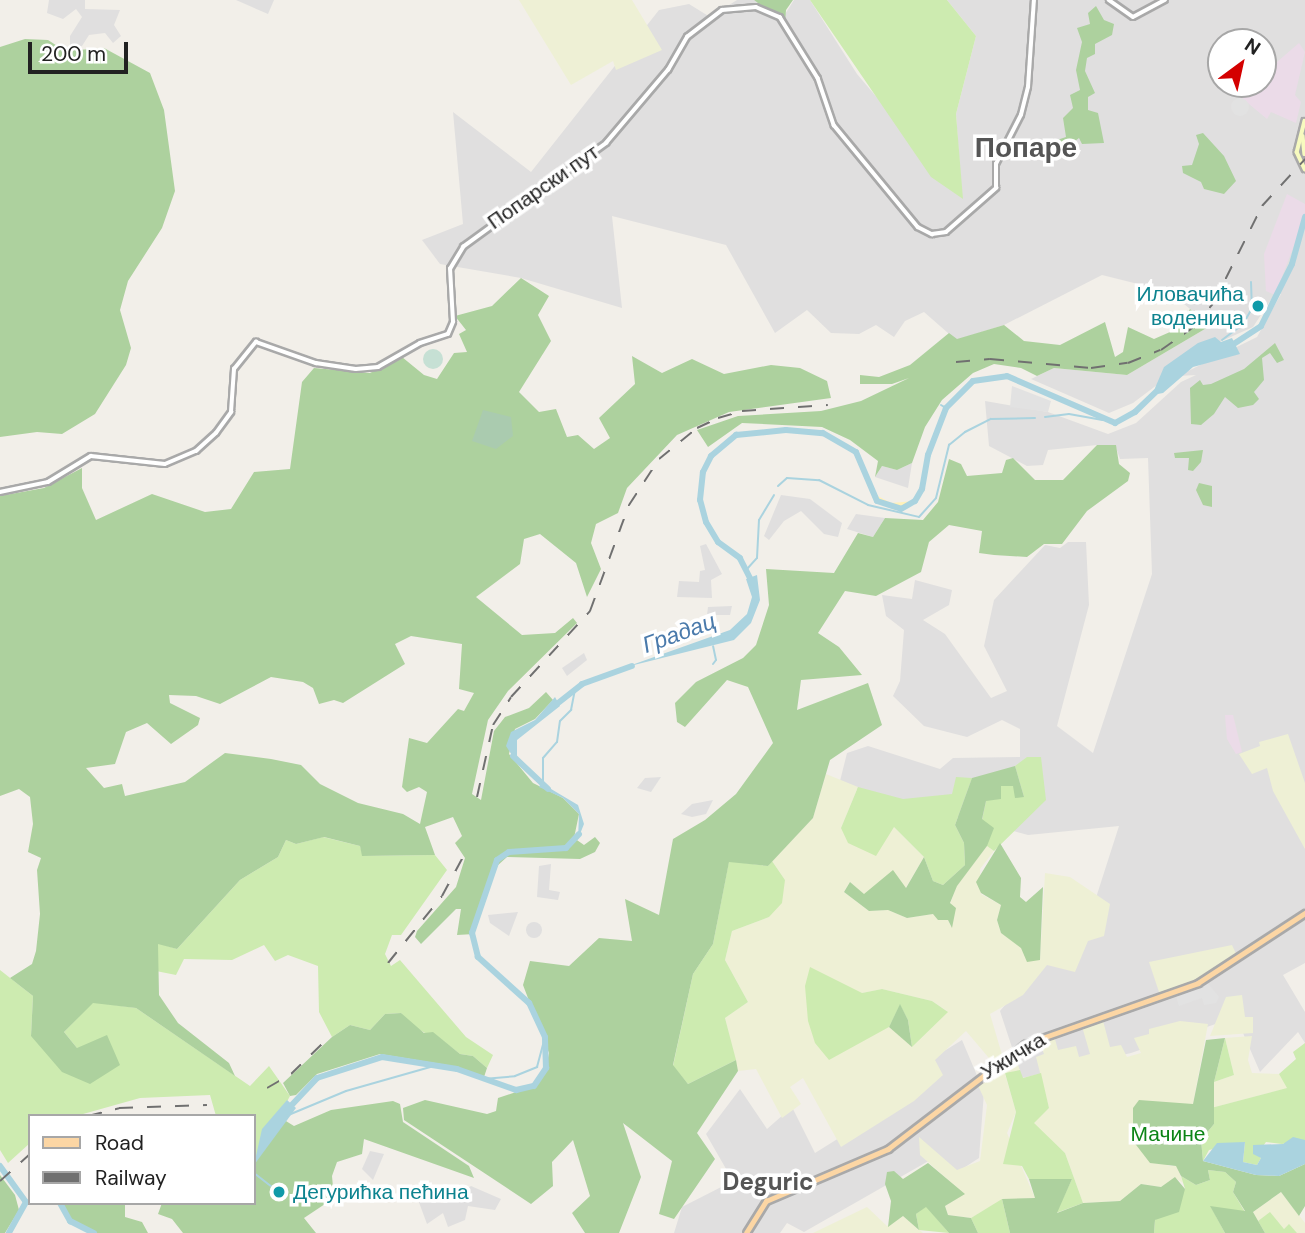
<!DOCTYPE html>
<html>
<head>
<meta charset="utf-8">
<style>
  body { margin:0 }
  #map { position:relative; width:1305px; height:1233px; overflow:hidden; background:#f2efe9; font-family:"DM Sans",sans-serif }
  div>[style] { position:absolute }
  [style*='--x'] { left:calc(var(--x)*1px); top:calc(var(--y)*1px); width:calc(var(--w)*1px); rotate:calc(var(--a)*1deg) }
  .residential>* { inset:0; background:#e0dfdf }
  .round { border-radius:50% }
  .industrial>* { inset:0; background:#ebdbe8 }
  .farmland>* { inset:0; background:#eef0d5 }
  .grass>* { inset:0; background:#cdebb0 }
  .forest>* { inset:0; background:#add19e }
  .wetland>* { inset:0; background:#c6e0d4 }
  .sand>* { inset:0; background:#fff1ba }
  .cemetery>* { inset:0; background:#aacbaf }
  .parking>* { inset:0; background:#e2e2e2 }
  .water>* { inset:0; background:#aad3df }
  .stream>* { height:2px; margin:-1px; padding:0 1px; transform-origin:1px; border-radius:1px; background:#aad3df }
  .river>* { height:6px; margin:-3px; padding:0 3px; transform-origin:3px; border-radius:3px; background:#aad3df }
  .roads { filter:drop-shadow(2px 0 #a9a9a9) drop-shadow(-2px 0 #a9a9a9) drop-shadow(0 2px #a9a9a9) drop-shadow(0 -2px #a9a9a9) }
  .tertiary>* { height:3.5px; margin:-1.75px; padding:0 1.75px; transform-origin:1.75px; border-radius:1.75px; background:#fff }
  .secondary>* { height:3.5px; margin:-1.75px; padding:0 1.75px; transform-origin:1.75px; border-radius:1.75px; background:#f7fabf }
  .primary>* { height:4.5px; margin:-2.25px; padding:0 2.25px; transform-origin:2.25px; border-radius:2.25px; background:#fcd6a4 }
  .rail>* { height:2px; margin-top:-1px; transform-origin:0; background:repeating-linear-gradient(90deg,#707070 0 14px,transparent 0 28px) }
  .dots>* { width:19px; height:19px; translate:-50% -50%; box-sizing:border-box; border:4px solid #fff; border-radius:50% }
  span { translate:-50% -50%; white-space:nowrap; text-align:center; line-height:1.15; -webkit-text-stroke:7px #fff; paint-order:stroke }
  .street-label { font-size:21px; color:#222 }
  .culture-label { font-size:21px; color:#0d838f }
  .right { translate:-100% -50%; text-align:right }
  .left { translate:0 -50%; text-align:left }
  .park-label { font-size:21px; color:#0c8416 }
  .water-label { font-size:23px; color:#4a7aab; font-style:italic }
  .quarter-label { font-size:24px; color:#555; font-weight:700 }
  .district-label { font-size:28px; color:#555; font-weight:700 }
  .legend { position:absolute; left:28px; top:1114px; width:228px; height:91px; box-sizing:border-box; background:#fff; border:2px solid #a7a7a7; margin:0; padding:9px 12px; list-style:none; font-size:21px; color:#222 }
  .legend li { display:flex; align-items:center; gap:14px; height:35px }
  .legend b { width:35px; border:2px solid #a7a7a7 }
  .north { position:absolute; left:1207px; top:28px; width:70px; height:70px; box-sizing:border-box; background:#fff; border:2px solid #a7a7a7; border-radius:50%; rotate:33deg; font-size:19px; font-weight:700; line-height:28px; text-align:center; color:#222 }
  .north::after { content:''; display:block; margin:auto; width:24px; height:32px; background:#d40000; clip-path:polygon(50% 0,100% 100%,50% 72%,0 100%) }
  .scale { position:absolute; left:28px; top:42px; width:100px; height:32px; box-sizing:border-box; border:4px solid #222; border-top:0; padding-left:9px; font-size:21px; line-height:24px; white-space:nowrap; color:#222; -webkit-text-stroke:5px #fff; paint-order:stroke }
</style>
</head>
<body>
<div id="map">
  <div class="residential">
    <div style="clip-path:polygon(49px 0,85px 0,85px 9px,120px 10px,114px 25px,121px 36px,113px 43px,105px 33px,89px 35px,82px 46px,70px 47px,70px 36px,82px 17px,76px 9px,63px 19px,47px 13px)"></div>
    <div style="clip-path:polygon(236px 0,274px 0,268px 14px)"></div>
    <div style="clip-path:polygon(evenodd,737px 0,754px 0,782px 19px,794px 0,810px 0,857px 74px,962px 198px,956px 114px,976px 36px,947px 0,1305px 0,1305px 963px,1283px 975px,1305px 1012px,1305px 1043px,1298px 1032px,1260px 1072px,1236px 1017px,1131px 1053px,1022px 1078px,1000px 1011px,1049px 953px,1076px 960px,1119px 826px,1028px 835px,839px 785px,847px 753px,868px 746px,940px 769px,953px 758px,1020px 757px,1020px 729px,1002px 720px,967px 737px,924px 726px,893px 696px,900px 681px,904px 630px,886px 616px,882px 595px,912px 599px,915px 580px,952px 590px,949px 605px,923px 620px,945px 634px,991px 698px,1007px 691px,984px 646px,994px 600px,1045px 545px,1060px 548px,1068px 542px,1086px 542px,1089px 605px,1057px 726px,1093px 753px,1152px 574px,1148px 458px,1120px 459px,1115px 445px,1097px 445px,1048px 450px,1043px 465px,1027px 466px,989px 446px,985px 401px,1048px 412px,1108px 434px,1136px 423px,1181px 382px,1196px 375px,1178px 376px,1257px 337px,1281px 294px,1276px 292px,1253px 327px,1206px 348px,1133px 403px,1109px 413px,1031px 379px,1054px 368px,1127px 375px,1210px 326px,1170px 292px,1102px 275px,1004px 325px,956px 340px,924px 312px,905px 321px,894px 337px,876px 325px,859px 334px,831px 333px,807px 310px,775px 333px,726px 245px,612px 216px,622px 308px,521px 278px,440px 264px,422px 240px,463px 224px,453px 112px,531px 172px,659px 10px,689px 4px,710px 17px,737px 0,1221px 42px,1263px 42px,1263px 84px,1221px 84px,1221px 42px)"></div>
    <div style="clip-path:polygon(912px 463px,908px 488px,875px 477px,882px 466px,897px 470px)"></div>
    <div style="clip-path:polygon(781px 495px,810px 499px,842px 523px,838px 537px,824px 534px,801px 511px,784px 521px,769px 540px,764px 536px)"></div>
    <div style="clip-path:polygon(856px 514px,885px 518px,873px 537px,847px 529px)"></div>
    <div style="clip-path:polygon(706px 544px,722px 574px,711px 580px,712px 598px,677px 597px,679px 581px,699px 582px,700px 571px,705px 570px,700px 546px)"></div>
    <div style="clip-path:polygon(732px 606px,730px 615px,707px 615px,708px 607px)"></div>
    <div style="clip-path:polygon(584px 653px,587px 660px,567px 676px,562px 668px)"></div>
    <div style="clip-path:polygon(661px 777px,651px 792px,637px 788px,645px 778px)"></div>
    <div style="clip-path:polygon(713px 800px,706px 814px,692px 817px,681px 814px,692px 804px)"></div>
    <div style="clip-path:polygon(551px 864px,549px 890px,560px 892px,558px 900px,537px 897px,539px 866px)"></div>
    <div style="clip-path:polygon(518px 912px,509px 936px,490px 923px,488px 915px)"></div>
    <div class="round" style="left:526px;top:922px;width:16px;height:16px"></div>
    <div style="clip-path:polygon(962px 1040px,984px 1092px,979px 1158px,956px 1173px,932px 1159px,804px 1232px,787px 1223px,780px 1233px,674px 1233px,682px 1207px,733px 1181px,706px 1134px,740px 1089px,767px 1129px,792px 1107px,815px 1153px,935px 1078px,928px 1061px)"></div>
    <div style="clip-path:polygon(370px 1151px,384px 1154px,373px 1180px,362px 1169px)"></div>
    <div style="clip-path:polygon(471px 1186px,501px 1199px,495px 1210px,468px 1206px,465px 1220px,448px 1227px,443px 1213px,427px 1224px,417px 1197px,424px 1194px,442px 1203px)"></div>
  </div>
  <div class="industrial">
    <div style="clip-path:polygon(1299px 43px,1305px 52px,1295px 95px,1301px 102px,1296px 123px,1271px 112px,1267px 119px,1237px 94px,1248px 84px,1263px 84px,1263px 74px)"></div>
    <div style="clip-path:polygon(1287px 194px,1305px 204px,1305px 217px,1275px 295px,1266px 291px,1264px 254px)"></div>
    <div style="clip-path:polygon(1225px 715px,1233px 715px,1242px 752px,1236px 754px,1227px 739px)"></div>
  </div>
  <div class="farmland">
    <div style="clip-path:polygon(519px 0,632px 0,662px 50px,616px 70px,613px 61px,571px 85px)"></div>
    <div style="clip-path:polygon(1288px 734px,1305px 783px,1305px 849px,1273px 791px,1267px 768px,1252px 774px,1239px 754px,1260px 746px,1259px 742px)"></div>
    <div style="clip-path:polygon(evenodd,826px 774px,858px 787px,841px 828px,894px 827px,924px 857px,905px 889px,864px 895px,850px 882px,844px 892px,869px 911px,888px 910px,907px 918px,933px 914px,948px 920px,951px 927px,950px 904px,957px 885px,987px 846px,994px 851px,980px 869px,981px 894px,1001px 905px,997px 920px,1001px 933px,1040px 960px,1045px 873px,1070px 877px,1110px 904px,1104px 936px,1088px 941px,1075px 972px,1047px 965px,1023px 995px,990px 1014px,1003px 1058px,1012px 1052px,1020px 1070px,1005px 1074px,1016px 1112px,1007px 1133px,1035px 1198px,1002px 1200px,971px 1218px,948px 1215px,945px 1206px,964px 1194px,920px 1155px,919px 1137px,957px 1170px,980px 1161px,987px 1105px,975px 1079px,994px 1064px,966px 1031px,935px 1060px,943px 1075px,914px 1101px,841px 1147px,803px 1078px,790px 1087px,801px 1104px,782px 1118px,756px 1069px,738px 1071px,725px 1018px,748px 1002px,725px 960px,732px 931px,769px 917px,785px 880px,772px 861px,813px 818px,826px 774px,882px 989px,932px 1001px,947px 1011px,913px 1046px,889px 1027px,875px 1032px,862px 993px,882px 989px)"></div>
    <div style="clip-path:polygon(1232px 945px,1238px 958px,1226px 968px,1161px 998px,1149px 962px)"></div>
    <div style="clip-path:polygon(1242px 995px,1245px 1017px,1253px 1017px,1253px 1033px,1210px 1036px,1226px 997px)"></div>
    <div style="clip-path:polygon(1102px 1017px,1110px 1047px,1121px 1045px,1127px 1057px,1141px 1053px,1134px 1038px,1149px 1034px,1149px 1029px,1180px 1021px,1208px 1024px,1193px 1104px,1168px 1166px,1177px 1166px,1183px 1183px,1175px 1178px,1161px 1187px,1141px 1184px,1120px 1201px,1083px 1203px,1065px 1153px,1033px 1123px,1049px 1108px,1036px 1057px,1044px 1054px,1038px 1038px,1053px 1032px,1058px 1050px,1076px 1046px,1079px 1057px,1090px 1054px,1081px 1023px)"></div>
    <div style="clip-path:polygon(1252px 1036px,1248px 1060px,1252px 1073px,1279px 1074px,1288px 1088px,1211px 1108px,1214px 1082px,1234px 1075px,1225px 1038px)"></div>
    <div style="clip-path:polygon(1281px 1192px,1305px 1223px,1305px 1233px,1297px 1233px,1289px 1225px,1284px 1229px,1270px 1213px,1258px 1221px,1253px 1212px)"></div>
    <div style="clip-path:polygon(867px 1207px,887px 1226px,903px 1216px,923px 1233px,813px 1233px)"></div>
  </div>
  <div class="grass">
    <div style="clip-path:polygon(810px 0,947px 0,976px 36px,956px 114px,963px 199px,931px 177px)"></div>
    <div style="clip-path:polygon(1027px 757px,1041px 757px,1046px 800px,994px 851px,987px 846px,982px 820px,986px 801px,1001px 786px,1013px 786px,1024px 797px,1015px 766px)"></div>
    <div style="clip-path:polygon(956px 777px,972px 778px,955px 825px,964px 843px,965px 865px,943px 885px,933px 881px,924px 857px,894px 827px,876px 856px,848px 843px,841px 828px,858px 787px,903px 799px,952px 794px)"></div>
    <div style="clip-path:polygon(323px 837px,360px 846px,363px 856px,435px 855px,447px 870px,401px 935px,392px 935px,385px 954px,391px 966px,400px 960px,466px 1037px,493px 1055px,487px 1068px,473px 1056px,460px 1054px,433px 1033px,425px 1033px,408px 1023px,401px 1013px,385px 1014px,370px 1030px,350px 1025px,332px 1037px,319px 1012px,318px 966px,288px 955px,275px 961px,264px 945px,232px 960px,184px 959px,176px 975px,156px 971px,158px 943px,177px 949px,240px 880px,278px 857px,286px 840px,296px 844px)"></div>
    <div style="clip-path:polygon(729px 861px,768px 866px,772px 861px,785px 880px,782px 903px,769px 917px,732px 931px,725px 960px,748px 1002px,725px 1018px,736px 1060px,688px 1084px,673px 1066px,693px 974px,713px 944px)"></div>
    <div style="clip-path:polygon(810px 967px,862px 993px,882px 989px,932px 1001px,948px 1012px,912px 1047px,908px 1020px,900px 1005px,889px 1027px,829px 1060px,815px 1043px,808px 1021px,805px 986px)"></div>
    <div style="clip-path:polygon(0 970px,33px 996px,31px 1036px,77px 1048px,64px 1032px,93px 1002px,136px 1008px,250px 1086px,269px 1066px,290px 1096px,254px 1163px,254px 1116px,216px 1116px,210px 1095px,140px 1098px,76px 1116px,30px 1116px,30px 1143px,8px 1163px,0 1150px)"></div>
    <div style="clip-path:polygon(1225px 1038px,1234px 1075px,1214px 1082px)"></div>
    <div style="clip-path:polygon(1305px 1043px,1305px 1140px,1282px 1144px,1266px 1142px,1257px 1154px,1261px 1158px,1257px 1165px,1243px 1162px,1245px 1142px,1209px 1150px,1203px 1161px,1201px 1140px,1214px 1124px,1211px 1108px,1287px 1088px,1279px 1074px,1296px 1059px,1293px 1052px)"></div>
    <div style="clip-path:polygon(1020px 1070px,1023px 1078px,1041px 1073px,1049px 1108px,1034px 1123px,1065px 1153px,1083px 1203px,1056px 1213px,1072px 1179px,1029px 1179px,1022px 1166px,1003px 1164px,1016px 1112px,1005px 1073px)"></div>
    <div style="clip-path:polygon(1208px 1170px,1225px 1172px,1236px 1182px,1233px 1192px,1245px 1212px,1211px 1207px,1225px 1233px,1154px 1233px,1155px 1220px,1185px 1189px,1181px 1176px,1196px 1185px,1210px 1180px)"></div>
    <div style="clip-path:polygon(1002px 1199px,1010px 1233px,978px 1233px,971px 1218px)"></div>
    <div style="clip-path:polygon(926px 1206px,949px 1233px,919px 1230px,916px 1214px)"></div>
    <div style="clip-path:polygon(1270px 1212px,1284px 1229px,1289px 1224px,1297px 1233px,1265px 1233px,1258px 1221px)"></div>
  </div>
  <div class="forest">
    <div style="clip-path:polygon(754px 0,793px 0,786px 10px,785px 23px)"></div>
    <div style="clip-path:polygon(1096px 6px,1104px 20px,1114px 24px,1112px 35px,1095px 44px,1095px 54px,1087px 58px,1085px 71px,1095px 93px,1088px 97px,1088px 110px,1098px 113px,1104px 143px,1082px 144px,1079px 138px,1066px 148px,1054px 141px,1066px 137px,1063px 118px,1073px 108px,1070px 95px,1080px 90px,1076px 70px,1082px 42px,1077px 28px,1090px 24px,1088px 13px)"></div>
    <div style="clip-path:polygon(25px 39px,48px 40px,65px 51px,104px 48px,150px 73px,164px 110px,175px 191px,162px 228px,128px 281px,120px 310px,131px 348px,126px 365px,95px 414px,62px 434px,37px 432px,0 437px,0 47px)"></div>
    <div style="clip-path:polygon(1203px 133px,1224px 156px,1236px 181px,1224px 194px,1204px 189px,1201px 182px,1183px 173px,1182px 166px,1192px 165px,1199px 144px,1196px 135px)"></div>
    <div style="clip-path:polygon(evenodd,521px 278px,549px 296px,538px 315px,551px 341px,519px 392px,539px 412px,556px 409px,567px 437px,578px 435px,594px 449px,610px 438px,599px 418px,635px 384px,632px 356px,662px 373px,692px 359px,724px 374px,771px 365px,800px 368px,827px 381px,831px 398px,729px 412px,677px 435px,627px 488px,618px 513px,596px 524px,591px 543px,601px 569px,587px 597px,576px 563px,540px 534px,524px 539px,520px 564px,476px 597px,522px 635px,555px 633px,573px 618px,577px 623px,508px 691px,488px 720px,472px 794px,481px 800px,494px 731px,505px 717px,529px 708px,546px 692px,553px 700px,535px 719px,515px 729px,509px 754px,533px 783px,563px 798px,579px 814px,574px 838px,584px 845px,595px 837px,600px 843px,595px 852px,580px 859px,507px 857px,497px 866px,474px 934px,457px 935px,461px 909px,456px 909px,421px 944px,415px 937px,417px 931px,456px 887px,465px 858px,455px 843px,462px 836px,453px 817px,425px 827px,435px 855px,362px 856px,360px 846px,324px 837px,296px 844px,286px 840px,278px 857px,240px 880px,177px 949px,158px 944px,159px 995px,178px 1023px,229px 1063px,235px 1076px,136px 1008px,93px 1003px,64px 1032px,77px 1048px,107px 1035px,120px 1065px,90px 1084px,62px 1072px,31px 1036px,33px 996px,10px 978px,32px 964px,36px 951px,40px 914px,37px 870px,41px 858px,28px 852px,33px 824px,30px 797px,19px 789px,0 796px,0 496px,44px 488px,82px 468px,82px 488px,96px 520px,152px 494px,205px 512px,231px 509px,254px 472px,290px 469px,302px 382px,314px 368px,370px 373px,402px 357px,424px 375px,437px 379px,454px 353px,467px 352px,459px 334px,466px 330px,455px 316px,492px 306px,521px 278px,411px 636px,462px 644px,459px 689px,474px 693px,464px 711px,458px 709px,427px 743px,409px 738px,402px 787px,407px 792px,419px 787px,427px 792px,420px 824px,403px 814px,358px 803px,320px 784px,301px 765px,271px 759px,225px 753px,185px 782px,125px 796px,122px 784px,104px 788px,86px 768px,115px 764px,126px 732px,147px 723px,171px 744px,198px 725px,200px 718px,170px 703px,169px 695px,196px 696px,220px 704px,271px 677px,303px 682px,313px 688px,319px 704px,334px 700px,343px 703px,405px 664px,395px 644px,411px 636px)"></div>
    <div style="clip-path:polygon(1190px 309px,1210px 326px,1127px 375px,1054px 368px,1037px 376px,1021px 368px,994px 364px,973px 373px,942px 400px,925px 427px,912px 463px,897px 470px,882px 466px,875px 477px,878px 461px,850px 440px,822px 427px,742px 423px,708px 447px,697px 430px,738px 416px,821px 411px,861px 401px,909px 378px,892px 384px,860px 384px,860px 375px,879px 377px,910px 365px,949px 333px,957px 339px,1004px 325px,1024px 341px,1060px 345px,1105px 322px,1115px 357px,1123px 352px,1128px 327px,1154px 339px,1170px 332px,1178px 311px,1186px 316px)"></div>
    <div style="clip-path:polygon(1275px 343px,1284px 360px,1277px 363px,1270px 353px,1262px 358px,1264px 380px,1254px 392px,1259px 399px,1253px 405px,1238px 408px,1225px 397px,1214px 414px,1201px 425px,1191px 424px,1190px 388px,1200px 380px,1203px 385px,1211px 384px,1244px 369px)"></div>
    <div style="clip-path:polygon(1097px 445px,1116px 445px,1119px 464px,1130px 473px,1128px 481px,1087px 511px,1062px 544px,1044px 544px,1027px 557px,994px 555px,979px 553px,982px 531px,949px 525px,929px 542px,921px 572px,876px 596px,845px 591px,818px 633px,839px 647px,862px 675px,801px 680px,797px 710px,868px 683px,882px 725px,830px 760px,813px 818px,768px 866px,729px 862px,713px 944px,693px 974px,673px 1065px,688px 1084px,736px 1060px,738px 1071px,697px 1133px,715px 1159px,674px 1219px,659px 1214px,672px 1161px,623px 1123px,641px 1177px,619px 1233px,585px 1233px,572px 1213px,590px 1196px,573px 1140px,552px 1162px,553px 1186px,531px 1204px,404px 1120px,403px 1108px,425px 1100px,487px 1114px,496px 1111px,498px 1098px,534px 1086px,546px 1068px,549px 1053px,523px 985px,530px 961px,569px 966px,599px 938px,632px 941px,625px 899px,659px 915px,673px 839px,705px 820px,736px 794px,773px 743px,748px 687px,727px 680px,685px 727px,677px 722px,675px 703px,696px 682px,743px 658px,756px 645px,769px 605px,766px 569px,834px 573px,858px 533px,873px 537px,885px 518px,923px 520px,938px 502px,949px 459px,961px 464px,967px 476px,1002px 473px,1006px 460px,1013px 458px,1035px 480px,1063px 480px)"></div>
    <div style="clip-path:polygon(1203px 450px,1201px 462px,1193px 471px,1188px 470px,1189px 458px,1175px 458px,1174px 453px)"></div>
    <div style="clip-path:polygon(1199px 483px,1212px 486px,1212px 507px,1203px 505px,1196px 490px)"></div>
    <div style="clip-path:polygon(1015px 766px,1024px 797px,1015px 798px,1013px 786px,1001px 786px,1001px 799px,986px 801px,982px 819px,994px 828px,987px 846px,957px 886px,950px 903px,956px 908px,952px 928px,948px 920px,938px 920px,933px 914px,907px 918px,888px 910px,869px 911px,844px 892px,850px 882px,864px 894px,893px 870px,906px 888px,924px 857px,933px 881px,943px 885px,965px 865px,964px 843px,955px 825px,972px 778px)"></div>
    <div style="clip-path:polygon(1000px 843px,1021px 878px,1020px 897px,1026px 902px,1043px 887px,1040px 960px,1027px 962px,1021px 948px,1001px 933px,997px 920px,1001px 905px,981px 893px,976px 882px)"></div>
    <div style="clip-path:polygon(900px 1004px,908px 1020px,912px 1047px,889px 1027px)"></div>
    <div style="clip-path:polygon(401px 1013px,424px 1033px,433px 1032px,460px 1054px,473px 1056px,487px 1068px,484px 1077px,447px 1065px,380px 1054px,317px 1074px,296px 1095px,290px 1096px,283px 1083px,332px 1037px,350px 1025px,370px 1030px,385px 1014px)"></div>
    <div style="clip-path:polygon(1225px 1038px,1214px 1082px,1214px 1124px,1201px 1140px,1203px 1161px,1256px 1175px,1279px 1176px,1305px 1164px,1305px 1206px,1299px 1216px,1281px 1192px,1253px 1212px,1265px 1233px,1225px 1233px,1210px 1206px,1245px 1211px,1233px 1192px,1236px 1182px,1225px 1172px,1208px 1170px,1210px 1180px,1196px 1185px,1181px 1176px,1176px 1166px,1150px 1163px,1133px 1141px,1133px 1108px,1139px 1100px,1193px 1104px,1206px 1040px)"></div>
    <div style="clip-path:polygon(393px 1101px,400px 1104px,403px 1122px,469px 1166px,474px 1178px,364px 1139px,362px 1154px,337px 1162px,332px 1176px,334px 1198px,304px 1218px,316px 1233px,183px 1233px,172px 1219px,158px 1214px,162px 1203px,254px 1203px,254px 1165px,281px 1118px,294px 1126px,331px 1110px)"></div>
    <div style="clip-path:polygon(928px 1163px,965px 1194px,945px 1206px,948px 1215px,971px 1218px,978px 1233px,949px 1233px,926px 1207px,916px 1214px,919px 1230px,903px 1216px,888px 1227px,891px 1201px,885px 1184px,887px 1172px,894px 1171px,903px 1179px)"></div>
    <div style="clip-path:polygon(0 1175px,15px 1195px,19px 1210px,5px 1233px,0 1233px)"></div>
    <div style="clip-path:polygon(1175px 1177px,1185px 1189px,1179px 1212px,1155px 1220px,1154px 1233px,1010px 1233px,1002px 1199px,1035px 1198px,1029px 1179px,1072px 1179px,1057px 1213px,1083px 1203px,1120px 1201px,1141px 1184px,1161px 1187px)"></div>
    <div style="clip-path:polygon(62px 1203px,125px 1203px,125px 1217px,142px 1222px,148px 1233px,94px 1233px,70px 1221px)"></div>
  </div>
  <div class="wetland">
    <div class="round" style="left:423px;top:349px;width:20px;height:20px"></div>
  </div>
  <div class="sand">
    <div style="clip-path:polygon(872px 493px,891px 503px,915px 501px,894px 510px)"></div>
  </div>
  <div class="cemetery">
    <div style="clip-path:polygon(483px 410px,511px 417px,513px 436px,496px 449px,472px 441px)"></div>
  </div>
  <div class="parking">
    <div class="round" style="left:1231px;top:98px;width:18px;height:18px"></div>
    <div style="clip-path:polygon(1012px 386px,1051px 401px,1048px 412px,1010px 407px)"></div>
    <div style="clip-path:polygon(1206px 981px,1219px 997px,1216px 1003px,1204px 1005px,1202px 998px,1179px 1006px,1175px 993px)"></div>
  </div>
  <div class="water">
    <div style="clip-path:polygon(1215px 337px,1221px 342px,1232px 338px,1240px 354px,1193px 367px,1163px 393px,1152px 395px,1164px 367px,1198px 343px)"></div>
    <div style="clip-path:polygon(757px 575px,760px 600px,751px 623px,734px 640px,626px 667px,730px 630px,747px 614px,752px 597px,746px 579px)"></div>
    <div style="clip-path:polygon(555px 697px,560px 706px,517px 740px,517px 763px,506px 746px,511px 732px,535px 720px)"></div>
    <div style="clip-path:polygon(541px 783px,578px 805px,584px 824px,578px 839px,579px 814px,563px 798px,539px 787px)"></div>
    <div style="clip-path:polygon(287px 1100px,296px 1108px,254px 1165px,262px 1129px)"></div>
    <div style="clip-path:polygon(1293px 1137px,1305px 1140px,1305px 1164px,1279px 1176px,1256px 1175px,1203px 1161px,1217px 1143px,1245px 1142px,1243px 1162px,1257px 1165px,1261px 1158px,1253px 1154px,1253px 1145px,1283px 1144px)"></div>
  </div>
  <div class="stream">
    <div style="--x:1251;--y:282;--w:23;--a:88"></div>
    <div style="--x:1254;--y:307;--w:15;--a:23"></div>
    <div style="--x:1222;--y:340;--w:26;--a:-37"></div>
    <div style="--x:1243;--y:324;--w:20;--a:-60"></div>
    <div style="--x:941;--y:405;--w:6;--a:31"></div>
    <div style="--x:1045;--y:417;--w:24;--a:-7"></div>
    <div style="--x:1069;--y:414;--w:34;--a:10"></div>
    <div style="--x:778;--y:486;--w:12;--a:-42"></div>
    <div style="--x:787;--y:478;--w:32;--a:4"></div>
    <div style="--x:819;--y:480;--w:55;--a:27"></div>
    <div style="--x:868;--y:505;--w:52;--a:13.2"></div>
    <div style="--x:919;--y:517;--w:25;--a:-48"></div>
    <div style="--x:936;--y:498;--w:55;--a:-76.2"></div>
    <div style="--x:949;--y:445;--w:21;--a:-39"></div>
    <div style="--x:965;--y:432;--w:29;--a:-27"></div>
    <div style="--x:991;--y:419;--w:44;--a:-1.3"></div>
    <div style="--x:747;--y:569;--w:15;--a:-48"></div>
    <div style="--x:757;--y:558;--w:38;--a:-87"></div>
    <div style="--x:759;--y:520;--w:29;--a:-59"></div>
    <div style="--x:713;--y:664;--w:5;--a:-53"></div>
    <div style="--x:716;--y:660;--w:14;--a:-102"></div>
    <div style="--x:543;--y:786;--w:28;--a:-90"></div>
    <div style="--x:543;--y:758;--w:21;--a:-49"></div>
    <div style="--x:557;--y:742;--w:21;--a:-82"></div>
    <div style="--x:560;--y:721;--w:16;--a:-45"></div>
    <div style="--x:571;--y:710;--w:20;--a:-79"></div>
    <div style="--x:483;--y:1079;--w:32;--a:-5"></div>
    <div style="--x:515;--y:1076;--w:24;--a:-22"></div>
    <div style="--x:537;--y:1067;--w:31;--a:-75"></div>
    <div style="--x:286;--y:1116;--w:65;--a:-22.6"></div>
    <div style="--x:346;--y:1091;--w:95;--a:-15.9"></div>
    <div style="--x:254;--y:1173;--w:31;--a:38"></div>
  </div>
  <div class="river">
    <div style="--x:1229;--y:347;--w:38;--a:-33"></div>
    <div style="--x:1261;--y:326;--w:69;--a:-63.4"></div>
    <div style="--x:1292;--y:264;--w:49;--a:-74.5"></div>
    <div style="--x:753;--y:584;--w:29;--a:-117"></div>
    <div style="--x:740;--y:558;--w:27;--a:-144"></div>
    <div style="--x:718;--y:542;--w:23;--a:-121"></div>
    <div style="--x:706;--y:522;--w:23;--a:-105"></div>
    <div style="--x:700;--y:500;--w:28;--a:-84"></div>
    <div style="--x:703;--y:472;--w:18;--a:-63"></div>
    <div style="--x:711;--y:456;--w:33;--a:-40"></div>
    <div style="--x:736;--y:435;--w:50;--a:-5.7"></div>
    <div style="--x:786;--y:430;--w:37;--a:5"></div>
    <div style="--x:823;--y:433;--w:38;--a:30"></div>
    <div style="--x:856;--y:452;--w:53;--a:66.8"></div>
    <div style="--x:877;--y:501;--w:25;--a:18"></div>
    <div style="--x:901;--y:509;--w:16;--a:-30"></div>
    <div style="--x:915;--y:501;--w:14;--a:-60"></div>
    <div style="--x:922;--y:489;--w:35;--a:-80"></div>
    <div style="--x:928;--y:455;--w:50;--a:-69"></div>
    <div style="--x:946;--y:408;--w:38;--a:-45"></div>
    <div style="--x:973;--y:381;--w:34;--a:-8"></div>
    <div style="--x:1007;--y:376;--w:118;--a:23.5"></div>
    <div style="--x:1115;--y:423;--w:23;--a:-29"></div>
    <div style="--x:1135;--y:412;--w:29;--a:-44"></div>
    <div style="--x:553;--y:707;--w:37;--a:-38"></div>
    <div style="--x:582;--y:684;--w:53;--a:-19.8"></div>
    <div style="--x:513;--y:756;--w:48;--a:43.3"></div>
    <div style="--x:288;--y:1109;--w:42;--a:-46.9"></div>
    <div style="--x:317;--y:1078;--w:68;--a:-17.9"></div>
    <div style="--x:382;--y:1057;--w:76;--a:9.1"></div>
    <div style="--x:457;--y:1069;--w:63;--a:19.6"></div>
    <div style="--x:516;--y:1090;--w:18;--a:-13"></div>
    <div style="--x:534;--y:1086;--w:22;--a:-56"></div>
    <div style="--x:546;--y:1068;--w:31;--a:-92"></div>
    <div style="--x:545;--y:1037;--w:38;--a:-115"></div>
    <div style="--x:529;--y:1003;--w:69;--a:-138"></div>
    <div style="--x:478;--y:957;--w:25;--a:-104"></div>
    <div style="--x:472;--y:933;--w:77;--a:-71.1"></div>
    <div style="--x:497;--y:860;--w:14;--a:-34"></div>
    <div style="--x:509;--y:852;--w:57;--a:-4"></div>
    <div style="--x:566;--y:848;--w:19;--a:-47"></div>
    <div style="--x:0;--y:1166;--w:44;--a:54.2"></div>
    <div style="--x:26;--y:1202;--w:35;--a:119"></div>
    <div style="--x:60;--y:1203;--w:21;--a:61"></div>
    <div style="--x:70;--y:1221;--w:27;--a:27"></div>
  </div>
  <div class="roads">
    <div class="tertiary">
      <div style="--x:1109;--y:0;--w:29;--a:35"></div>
      <div style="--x:1133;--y:17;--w:36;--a:-28"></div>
      <div style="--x:0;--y:492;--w:49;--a:-11.8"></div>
      <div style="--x:48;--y:482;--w:50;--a:-31.2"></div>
      <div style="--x:91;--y:456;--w:74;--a:6.2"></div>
      <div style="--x:165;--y:464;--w:34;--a:-23"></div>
      <div style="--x:196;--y:451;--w:27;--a:-42"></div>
      <div style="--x:216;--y:433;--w:26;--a:-54"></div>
      <div style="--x:231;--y:412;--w:43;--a:-86"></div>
      <div style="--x:234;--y:369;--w:35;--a:-51"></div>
      <div style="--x:256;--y:342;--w:64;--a:19.3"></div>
      <div style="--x:316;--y:363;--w:40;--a:8.5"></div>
      <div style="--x:356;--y:369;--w:22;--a:-5"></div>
      <div style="--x:378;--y:367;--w:48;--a:-29.7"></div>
      <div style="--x:420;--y:343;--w:29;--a:-18"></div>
      <div style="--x:448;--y:334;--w:13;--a:-67"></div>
      <div style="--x:453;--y:322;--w:53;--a:-93.2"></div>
      <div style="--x:450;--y:269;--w:26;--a:-59"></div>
      <div style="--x:463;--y:247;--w:177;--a:-36"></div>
      <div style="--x:606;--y:143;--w:96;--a:-49.7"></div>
      <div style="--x:668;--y:70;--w:38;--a:-60"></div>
      <div style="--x:687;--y:37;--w:44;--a:-37.6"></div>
      <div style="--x:722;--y:10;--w:34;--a:-5"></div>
      <div style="--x:756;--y:7;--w:26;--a:23"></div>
      <div style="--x:780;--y:17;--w:72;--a:58.1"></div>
      <div style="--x:818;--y:78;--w:50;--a:71.2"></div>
      <div style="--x:834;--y:125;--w:132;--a:50.5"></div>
      <div style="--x:918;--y:227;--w:16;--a:27"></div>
      <div style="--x:932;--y:234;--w:14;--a:-8"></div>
      <div style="--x:946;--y:232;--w:67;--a:-41.3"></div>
      <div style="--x:996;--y:188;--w:24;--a:-90"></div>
      <div style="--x:996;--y:164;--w:55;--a:-63"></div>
      <div style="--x:1021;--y:115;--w:29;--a:-76"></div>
      <div style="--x:1028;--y:87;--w:87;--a:-86.1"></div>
    </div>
    <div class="secondary">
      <div style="--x:1305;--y:121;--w:32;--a:104"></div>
      <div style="--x:1297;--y:152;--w:19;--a:65"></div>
      <div style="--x:1303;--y:136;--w:18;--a:84"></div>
    </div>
    <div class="primary">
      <div style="--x:746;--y:1233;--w:38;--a:-58"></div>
      <div style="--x:766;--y:1201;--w:133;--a:-23.1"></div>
      <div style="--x:888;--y:1149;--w:173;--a:-37.5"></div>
      <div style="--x:1025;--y:1044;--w:183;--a:-19.4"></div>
      <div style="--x:1198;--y:983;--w:128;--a:-33.2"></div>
    </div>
  </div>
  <div class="rail">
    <div style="--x:956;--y:362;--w:34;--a:-5"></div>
    <div style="--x:990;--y:359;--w:101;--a:5.1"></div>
    <div style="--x:1091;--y:368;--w:37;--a:-8"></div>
    <div style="--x:1128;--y:363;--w:35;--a:-22"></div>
    <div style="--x:1161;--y:350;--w:37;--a:-35"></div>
    <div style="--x:1191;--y:329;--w:33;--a:-49"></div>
    <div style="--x:1213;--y:304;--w:110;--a:-63.4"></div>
    <div style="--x:1262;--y:206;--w:64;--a:-47.5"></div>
    <div style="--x:477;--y:797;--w:74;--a:-77.5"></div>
    <div style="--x:493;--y:725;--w:33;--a:-57"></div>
    <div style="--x:511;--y:697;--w:117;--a:-47.4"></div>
    <div style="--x:590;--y:611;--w:113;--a:-69.8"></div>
    <div style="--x:629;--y:505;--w:55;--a:-56.9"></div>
    <div style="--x:659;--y:459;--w:49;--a:-39.2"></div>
    <div style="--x:697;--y:428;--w:23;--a:-25"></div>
    <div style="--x:718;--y:418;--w:25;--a:-16"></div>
    <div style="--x:742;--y:411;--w:86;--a:-4"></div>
    <div style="--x:388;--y:963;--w:86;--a:-51.1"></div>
    <div style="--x:442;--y:896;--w:44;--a:-61.7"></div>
    <div style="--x:267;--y:1088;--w:28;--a:-30"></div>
    <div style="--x:291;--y:1074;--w:46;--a:-44.1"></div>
    <div style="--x:88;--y:1116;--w:32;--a:-14"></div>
    <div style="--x:119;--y:1108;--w:88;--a:-2"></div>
    <div style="--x:0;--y:1181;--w:40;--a:-42"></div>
  </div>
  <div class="dots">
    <div style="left:1258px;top:306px;background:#0f9aa8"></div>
    <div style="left:279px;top:1192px;background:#0f9aa8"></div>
  </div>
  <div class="street-label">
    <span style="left:543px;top:187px;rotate:-35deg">Попарски пут</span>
    <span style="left:1013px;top:1056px;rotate:-31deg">Ужичка</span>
  </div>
  <div class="culture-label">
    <span class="right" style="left:1244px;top:306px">Иловачића<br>воденица</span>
    <span class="left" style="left:293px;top:1192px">Дегурићка пећина</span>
  </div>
  <div class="park-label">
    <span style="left:1168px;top:1134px">Мачине</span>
  </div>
  <div class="water-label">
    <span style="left:679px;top:633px;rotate:-20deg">Градац</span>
  </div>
  <div class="quarter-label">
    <span style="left:768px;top:1182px">Deguric</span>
  </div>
  <div class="district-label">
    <span style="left:1026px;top:148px">Попаре</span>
  </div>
  <ul class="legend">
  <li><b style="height:9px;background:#fcd6a4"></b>Road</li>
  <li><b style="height:9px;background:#707070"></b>Railway</li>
  </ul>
  <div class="north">N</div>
  <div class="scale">200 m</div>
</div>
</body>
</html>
